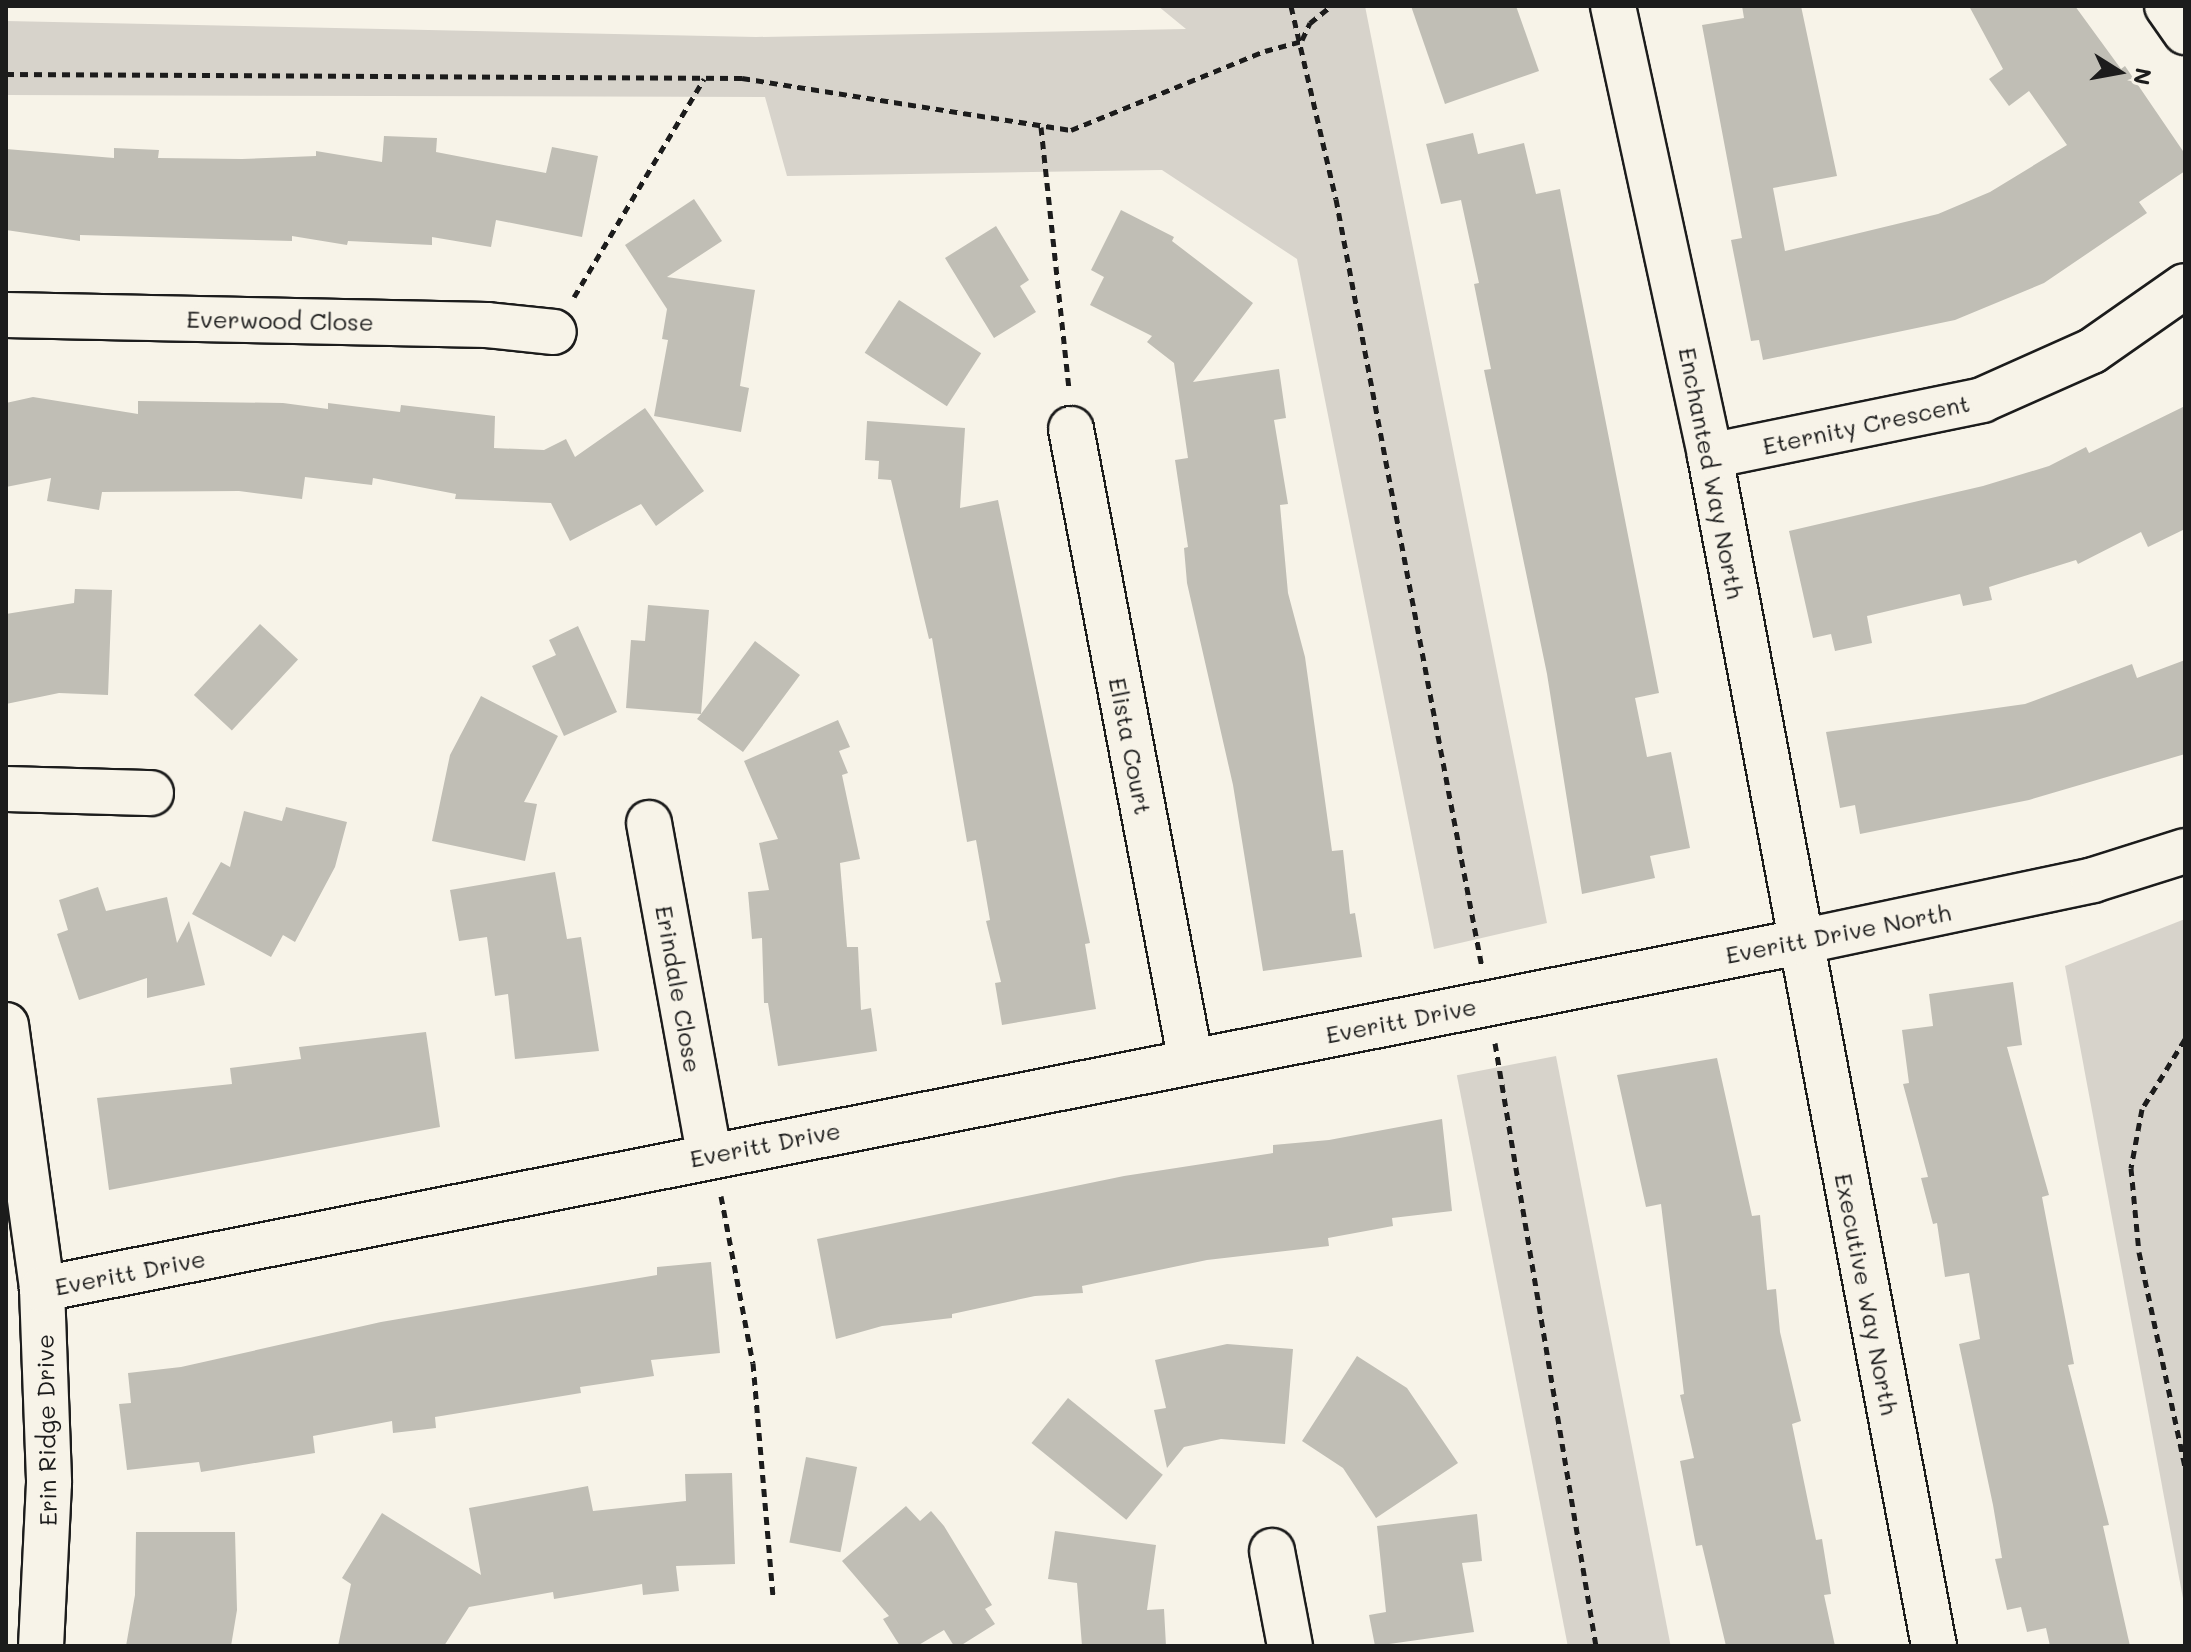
<!DOCTYPE html>
<html>
<head>
<meta charset="utf-8">
<style>
  body { margin:0 }
  #map { position:relative; width:2191px; height:1652px; overflow:hidden; background:#f7f3e8; font-family:Mali,sans-serif }
  div>[style] { position:absolute }
  [style*='--x'] { left:calc(var(--x)*1px); top:calc(var(--y)*1px); width:calc(var(--w)*1px); rotate:calc(var(--a)*1deg) }
  .green>* { inset:0; background:#d7d3cb; transform-origin:0 0 }
  .building>* { inset:0; background:#c0beb5; transform-origin:0 0 }
  .path>* { height:5px; margin-top:-2.5px; transform-origin:0; background:repeating-linear-gradient(90deg,#1c1c1c 0 8px,transparent 0 14px) }
  .roads { filter:drop-shadow(2px 0 #1c1c1c) drop-shadow(-2px 0 #1c1c1c) drop-shadow(0 2px #1c1c1c) drop-shadow(0 -2px #1c1c1c) }
  .minor>* { height:44px; margin:-22px; padding:0 22px; transform-origin:22px; border-radius:22px; background:#f7f3e8 }
  span { translate:-50% -50%; white-space:nowrap; text-align:center; line-height:1.15; -webkit-text-stroke:7px #f7f3e8; paint-order:stroke }
  .street-label { font-size:24px; color:#1c1c1c }
  .frame { position:absolute; inset:0; border:8px solid #1c1c1c; pointer-events:none }
  .north { position:absolute; left:2079px; top:32px; width:80px; height:80px; -webkit-text-stroke:6px #f7f3e8; paint-order:stroke; rotate:101deg; font-size:22px; font-weight:700; line-height:32px; text-align:center; color:#1c1c1c }
  .north::after { content:''; display:block; margin:auto; width:28px; height:36px; background:#1c1c1c; clip-path:polygon(50% 0,100% 100%,50% 72%,0 100%) }
</style>
</head>
<body>
<div id="map">
  <div class="green">
    <div style="clip-path:polygon(1158px 6px,1365px 6px,1547px 923px,1434px 949px,1297px 259px,1162px 170px,787px 176px,765px 97px,6px 95px,6px 21px,756px 37px,1186px 29px)"></div>
    <div style="clip-path:polygon(2185px 919px,2185px 1609px,2065px 966px)"></div>
    <div style="left:1556px;top:1056px;width:601px;height:101px;rotate:79deg"></div>
  </div>
  <div class="building">
    <div style="clip-path:polygon(1411px 6px,1516px 6px,1539px 71px,1445px 104px)"></div>
    <div style="clip-path:polygon(1742px 6px,1801px 6px,1837px 176px,1773px 188px,1785px 251px,1938px 214px,1990px 192px,2067px 145px,2029px 91px,2009px 106px,1989px 79px,2003px 69px,1969px 6px,2075px 6px,2121px 69px,2125px 66px,2185px 154px,2185px 171px,2139px 202px,2147px 213px,2044px 283px,1955px 320px,1763px 360px,1759px 340px,1751px 341px,1731px 240px,1742px 238px,1702px 25px,1744px 18px)"></div>
    <div style="clip-path:polygon(1473px 133px,1478px 154px,1524px 143px,1536px 194px,1560px 189px,1659px 693px,1635px 698px,1647px 757px,1671px 752px,1690px 848px,1650px 856px,1655px 878px,1582px 894px,1547px 674px,1484px 370px,1491px 369px,1474px 284px,1479px 283px,1461px 200px,1441px 204px,1426px 144px)"></div>
    <div style="clip-path:polygon(384px 136px,437px 138px,436px 152px,546px 173px,552px 147px,598px 156px,582px 237px,496px 220px,491px 247px,432px 237px,432px 245px,348px 241px,347px 245px,292px 236px,292px 241px,80px 235px,80px 241px,6px 230px,6px 149px,114px 158px,114px 148px,159px 150px,158px 158px,242px 159px,316px 156px,316px 151px,382px 162px)"></div>
    <div style="clip-path:polygon(694px 199px,722px 241px,667px 277px,755px 290px,740px 386px,749px 388px,741px 432px,654px 416px,668px 340px,662px 339px,667px 309px,625px 245px)"></div>
    <div style="clip-path:polygon(1121px 210px,1174px 237px,1172px 241px,1253px 303px,1193px 382px,1279px 369px,1286px 418px,1274px 420px,1288px 504px,1280px 505px,1288px 593px,1305px 657px,1332px 851px,1343px 850px,1350px 914px,1355px 913px,1362px 957px,1263px 971px,1233px 785px,1187px 583px,1184px 548px,1188px 547px,1175px 460px,1188px 458px,1174px 363px,1147px 342px,1152px 336px,1090px 305px,1104px 277px,1091px 270px)"></div>
    <div style="clip-path:polygon(996px 226px,1029px 280px,1020px 286px,1036px 312px,994px 338px,945px 258px)"></div>
    <div style="left:899px;top:300px;width:98px;height:63px;rotate:33deg"></div>
    <div style="clip-path:polygon(33px 397px,138px 414px,138px 401px,283px 403px,328px 409px,328px 403px,400px 412px,401px 405px,495px 416px,494px 448px,544px 450px,566px 439px,575px 457px,645px 408px,704px 491px,656px 526px,641px 504px,570px 541px,551px 503px,455px 499px,456px 494px,373px 478px,372px 485px,305px 477px,302px 499px,239px 491px,102px 492px,99px 510px,47px 501px,51px 478px,6px 487px,6px 403px)"></div>
    <div style="clip-path:polygon(2185px 406px,2185px 529px,2148px 547px,2141px 532px,2078px 564px,2076px 560px,1989px 587px,1992px 600px,1963px 606px,1960px 594px,1867px 616px,1872px 643px,1835px 651px,1831px 634px,1813px 638px,1789px 531px,1983px 486px,2049px 466px,2086px 447px,2089px 453px)"></div>
    <div style="clip-path:polygon(867px 421px,965px 428px,960px 508px,998px 500px,1090px 943px,1085px 944px,1096px 1009px,1002px 1025px,995px 983px,1001px 982px,986px 921px,990px 920px,976px 840px,967px 842px,932px 638px,929px 639px,891px 480px,878px 479px,879px 461px,865px 460px)"></div>
    <div style="clip-path:polygon(75px 589px,112px 590px,108px 695px,59px 693px,6px 704px,6px 614px,74px 603px)"></div>
    <div style="clip-path:polygon(648px 605px,709px 610px,701px 714px,755px 641px,800px 675px,743px 752px,697px 719px,701px 714px,626px 708px,631px 640px,645px 641px)"></div>
    <div style="left:260px;top:624px;width:52px;height:97px;rotate:43deg"></div>
    <div style="clip-path:polygon(578px 626px,617px 712px,564px 736px,532px 666px,556px 655px,549px 640px)"></div>
    <div style="clip-path:polygon(2185px 660px,2185px 754px,2029px 800px,1860px 834px,1855px 805px,1840px 808px,1826px 732px,2025px 704px,2132px 664px,2137px 678px)"></div>
    <div style="clip-path:polygon(481px 696px,558px 736px,524px 802px,537px 804px,525px 861px,432px 841px,450px 755px)"></div>
    <div style="clip-path:polygon(838px 720px,850px 747px,839px 751px,848px 773px,842px 775px,860px 859px,840px 863px,847px 947px,858px 947px,861px 1010px,871px 1008px,877px 1051px,778px 1066px,768px 1003px,764px 1003px,762px 938px,752px 939px,748px 892px,769px 890px,759px 843px,778px 839px,744px 761px)"></div>
    <div style="clip-path:polygon(286px 807px,347px 822px,335px 867px,295px 942px,283px 935px,271px 957px,192px 914px,221px 862px,230px 867px,244px 811px,282px 821px)"></div>
    <div style="clip-path:polygon(555px 872px,567px 939px,581px 937px,599px 1051px,515px 1059px,508px 994px,495px 996px,487px 937px,459px 941px,450px 890px)"></div>
    <div style="clip-path:polygon(98px 887px,106px 911px,167px 897px,177px 943px,189px 921px,205px 985px,147px 998px,147px 978px,79px 1000px,57px 934px,68px 930px,59px 900px)"></div>
    <div style="clip-path:polygon(2013px 982px,2022px 1045px,2007px 1047px,2049px 1195px,2042px 1197px,2074px 1364px,2068px 1365px,2109px 1525px,2103px 1526px,2130px 1646px,2050px 1646px,2046px 1628px,2027px 1632px,2021px 1607px,2007px 1610px,1995px 1559px,2002px 1558px,1993px 1505px,1959px 1344px,1980px 1339px,1969px 1273px,1945px 1277px,1937px 1223px,1933px 1224px,1921px 1178px,1928px 1177px,1903px 1084px,1909px 1083px,1902px 1030px,1933px 1026px,1929px 994px)"></div>
    <div style="clip-path:polygon(426px 1032px,440px 1127px,109px 1190px,97px 1098px,232px 1084px,230px 1068px,301px 1059px,299px 1047px)"></div>
    <div style="clip-path:polygon(1717px 1058px,1752px 1216px,1760px 1215px,1767px 1290px,1776px 1289px,1780px 1332px,1801px 1421px,1792px 1424px,1816px 1540px,1822px 1539px,1831px 1594px,1824px 1595px,1835px 1646px,1726px 1646px,1702px 1545px,1696px 1546px,1680px 1461px,1694px 1458px,1680px 1395px,1684px 1394px,1661px 1204px,1646px 1207px,1617px 1075px)"></div>
    <div style="clip-path:polygon(1442px 1119px,1452px 1211px,1392px 1218px,1393px 1226px,1328px 1238px,1329px 1246px,1207px 1260px,1082px 1286px,1083px 1293px,1035px 1296px,952px 1314px,952px 1318px,882px 1326px,836px 1339px,817px 1239px,1124px 1176px,1273px 1153px,1273px 1145px,1329px 1140px)"></div>
    <div style="clip-path:polygon(711px 1262px,720px 1353px,651px 1360px,654px 1376px,580px 1387px,581px 1393px,435px 1417px,436px 1428px,393px 1433px,392px 1421px,313px 1436px,315px 1453px,201px 1472px,199px 1462px,127px 1470px,119px 1404px,131px 1403px,128px 1373px,181px 1367px,381px 1322px,657px 1275px,657px 1267px)"></div>
    <div style="clip-path:polygon(1227px 1344px,1293px 1349px,1285px 1444px,1221px 1439px,1184px 1447px,1167px 1468px,1154px 1410px,1166px 1408px,1155px 1360px)"></div>
    <div style="clip-path:polygon(1357px 1356px,1407px 1388px,1458px 1463px,1376px 1518px,1343px 1468px,1302px 1441px)"></div>
    <div style="left:1068px;top:1398px;width:122px;height:58px;rotate:39deg"></div>
    <div style="left:806px;top:1457px;width:52px;height:87px;rotate:11deg"></div>
    <div style="clip-path:polygon(732px 1473px,735px 1564px,676px 1566px,679px 1591px,643px 1595px,642px 1584px,554px 1599px,553px 1592px,469px 1607px,444px 1646px,338px 1646px,351px 1584px,342px 1578px,382px 1513px,481px 1575px,469px 1508px,588px 1486px,593px 1511px,686px 1501px,685px 1474px)"></div>
    <div style="clip-path:polygon(906px 1506px,920px 1521px,931px 1511px,944px 1526px,992px 1605px,985px 1609px,995px 1624px,960px 1646px,954px 1646px,944px 1630px,917px 1646px,900px 1646px,883px 1619px,889px 1616px,842px 1561px)"></div>
    <div style="clip-path:polygon(1477px 1514px,1482px 1561px,1462px 1563px,1474px 1632px,1375px 1646px,1369px 1615px,1386px 1612px,1377px 1526px)"></div>
    <div style="clip-path:polygon(1055px 1531px,1156px 1545px,1147px 1610px,1164px 1609px,1166px 1646px,1082px 1646px,1077px 1583px,1048px 1579px)"></div>
    <div style="clip-path:polygon(136px 1532px,235px 1532px,237px 1610px,231px 1646px,126px 1646px,135px 1595px)"></div>
  </div>
  <div class="path">
    <div style="--x:1291;--y:6;--w:198;--a:76.9"></div>
    <div style="--x:1336;--y:199;--w:782;--a:79.24"></div>
    <div style="--x:1302;--y:40;--w:19;--a:-65"></div>
    <div style="--x:1310;--y:23;--w:27;--a:-39"></div>
    <div style="--x:6;--y:74;--w:736;--a:0.31"></div>
    <div style="--x:742;--y:78;--w:333;--a:9"></div>
    <div style="--x:1071;--y:130;--w:209;--a:-22.2"></div>
    <div style="--x:1265;--y:51;--w:38;--a:-15"></div>
    <div style="--x:1041;--y:127;--w:263;--a:83.9"></div>
    <div style="--x:574;--y:297;--w:254;--a:-59.2"></div>
    <div style="--x:2185;--y:1039;--w:82;--a:121.6"></div>
    <div style="--x:2142;--y:1109;--w:60;--a:100.6"></div>
    <div style="--x:2131;--y:1168;--w:84;--a:84.6"></div>
    <div style="--x:2139;--y:1252;--w:220;--a:77.9"></div>
    <div style="--x:1495;--y:1043;--w:611;--a:80.49"></div>
    <div style="--x:721;--y:1196;--w:170;--a:79.2"></div>
    <div style="--x:753;--y:1363;--w:233;--a:85.1"></div>
  </div>
  <div class="roads">
    <div class="minor">
      <div style="--x:1613;--y:6;--w:460;--a:77.8"></div>
      <div style="--x:1710;--y:456;--w:1211;--a:79.34"></div>
      <div style="--x:2167;--y:6;--w:32;--a:55"></div>
      <div style="--x:6;--y:315;--w:481;--a:1.2"></div>
      <div style="--x:487;--y:325;--w:67;--a:6"></div>
      <div style="--x:1071;--y:429;--w:644;--a:79.27"></div>
      <div style="--x:1710;--y:456;--w:278;--a:-11.6"></div>
      <div style="--x:1982;--y:400;--w:120;--a:-24"></div>
      <div style="--x:2092;--y:351;--w:113;--a:-35"></div>
      <div style="--x:6;--y:789;--w:145;--a:1.6"></div>
      <div style="--x:649;--y:823;--w:336;--a:79.7"></div>
      <div style="--x:6;--y:1025;--w:266;--a:82.2"></div>
      <div style="--x:42;--y:1289;--w:194;--a:87.9"></div>
      <div style="--x:49;--y:1483;--w:163;--a:92.8"></div>
      <div style="--x:42;--y:1289;--w:1792;--a:-11.17"></div>
      <div style="--x:1800;--y:942;--w:299;--a:-11.9"></div>
      <div style="--x:2093;--y:880;--w:96;--a:-17.5"></div>
      <div style="--x:1272;--y:1551;--w:97;--a:79.3"></div>
    </div>
  </div>
  <div class="street-label">
    <span style="left:280px;top:320px;rotate:1deg">Everwood Close</span>
    <span style="left:1866px;top:424px;rotate:-12deg">Eternity Crescent</span>
    <span style="left:1712px;top:473px;rotate:79deg">Enchanted Way North</span>
    <span style="left:1131px;top:746px;rotate:79deg">Elista Court</span>
    <span style="left:1838px;top:933px;rotate:-11deg">Everitt Drive North</span>
    <span style="left:679px;top:989px;rotate:80deg">Erindale Close</span>
    <span style="left:1401px;top:1020px;rotate:-11deg">Everitt Drive</span>
    <span style="left:765px;top:1144px;rotate:-11deg">Everitt Drive</span>
    <span style="left:130px;top:1272px;rotate:-11deg">Everitt Drive</span>
    <span style="left:1867px;top:1294px;rotate:79deg">Executive Way North</span>
    <span style="left:46px;top:1430px;rotate:-91deg">Erin Ridge Drive</span>
  </div>
  <div class="frame"></div>
  <div class="north">N</div>
</div>
</body>
</html>
